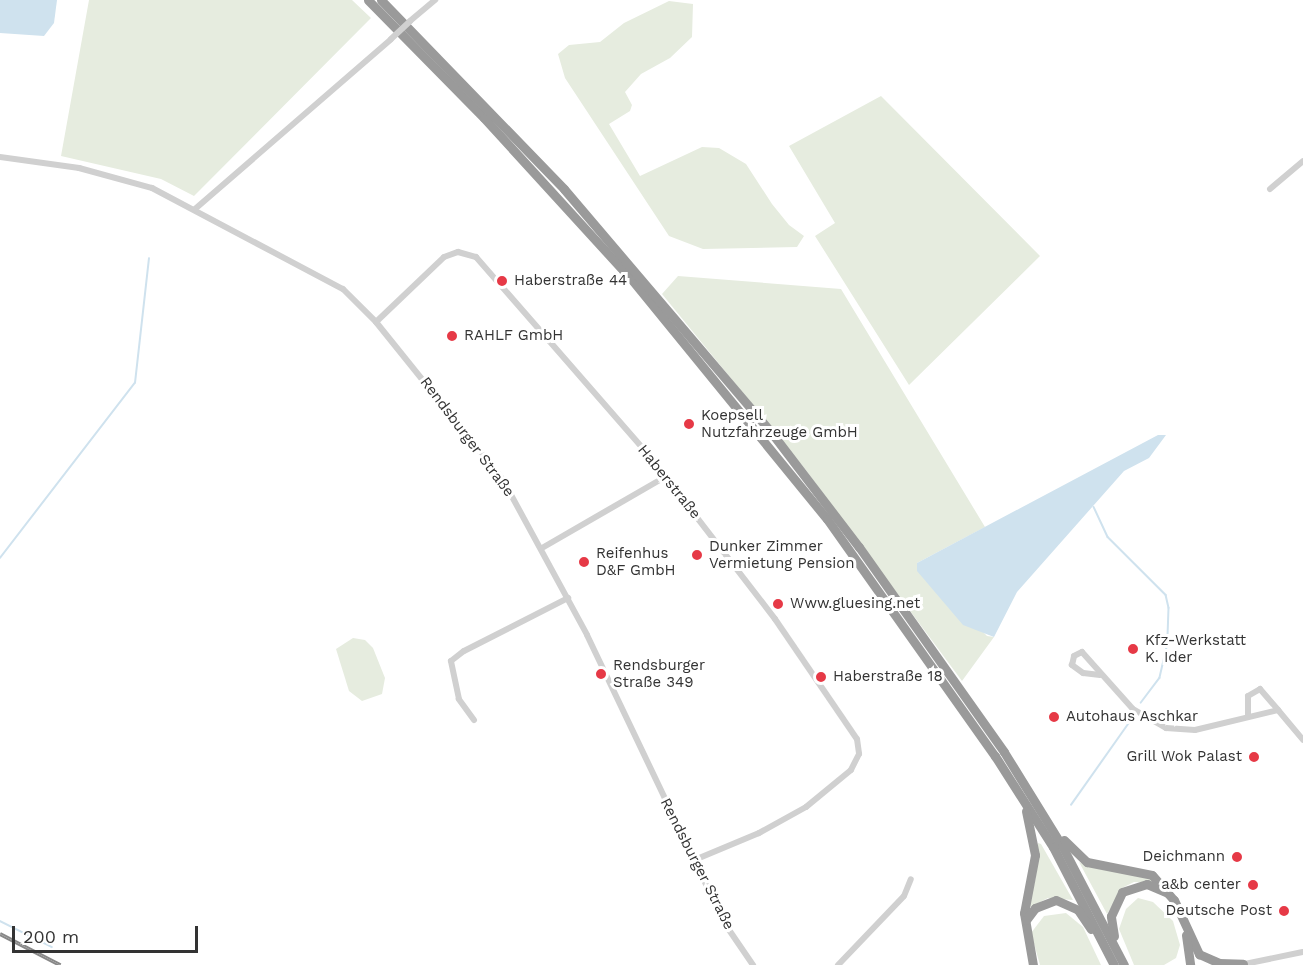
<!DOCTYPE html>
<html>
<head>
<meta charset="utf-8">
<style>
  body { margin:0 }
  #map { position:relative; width:1303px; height:965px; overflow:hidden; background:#fff; font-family:"Work Sans",sans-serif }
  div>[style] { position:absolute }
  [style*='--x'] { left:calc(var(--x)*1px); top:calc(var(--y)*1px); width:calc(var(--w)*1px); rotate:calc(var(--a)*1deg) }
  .green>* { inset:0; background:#e6ecdf }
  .water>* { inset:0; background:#cfe2ee }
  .stream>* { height:1.5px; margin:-0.75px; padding:0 0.75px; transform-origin:0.75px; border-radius:0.75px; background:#cfe2ee }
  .minor>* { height:6px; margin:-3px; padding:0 3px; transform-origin:3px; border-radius:3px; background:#d0d0d0 }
  .highway>* { height:9px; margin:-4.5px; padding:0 4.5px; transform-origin:4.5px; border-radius:4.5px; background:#9a9a9a }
  .rail>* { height:4px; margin-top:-2px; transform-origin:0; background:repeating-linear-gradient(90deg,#fff 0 4.5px,#888 0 9px); box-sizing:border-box; border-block:2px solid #888 }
  .minor-bridge>* { height:6px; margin:-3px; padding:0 3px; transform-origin:3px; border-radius:3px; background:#d0d0d0 }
  .dots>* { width:16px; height:16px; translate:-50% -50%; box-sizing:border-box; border:3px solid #fff; border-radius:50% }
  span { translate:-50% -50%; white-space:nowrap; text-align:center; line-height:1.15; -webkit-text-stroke:6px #fff; paint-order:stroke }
  .poi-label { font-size:15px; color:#333 }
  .left { translate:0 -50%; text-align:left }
  .right { translate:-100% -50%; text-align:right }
  .street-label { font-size:15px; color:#333 }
  .scale { position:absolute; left:12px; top:926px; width:186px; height:27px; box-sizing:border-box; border:3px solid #333; border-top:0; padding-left:8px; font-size:18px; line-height:21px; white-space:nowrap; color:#333; -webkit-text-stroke:4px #fff; paint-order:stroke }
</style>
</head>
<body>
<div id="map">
  <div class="green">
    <div style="clip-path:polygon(89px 0,352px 0,371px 18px,194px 196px,161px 179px,61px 156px)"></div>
    <div style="clip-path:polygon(669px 1px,693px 4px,692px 37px,670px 58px,641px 74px,625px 92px,632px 105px,630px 111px,609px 124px,640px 176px,702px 147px,719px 148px,746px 164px,772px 204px,789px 225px,804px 236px,797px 247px,703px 249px,669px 236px,565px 78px,558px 54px,569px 45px,600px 42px,624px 23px)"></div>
    <div style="clip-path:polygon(881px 96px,1040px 256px,909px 385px,815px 236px,835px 223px,789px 146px)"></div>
    <div style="clip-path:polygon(678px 276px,841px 289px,985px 527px,917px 563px,987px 636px,994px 637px,962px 681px,805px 469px,662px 294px)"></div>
    <div style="clip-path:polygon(353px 638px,365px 640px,373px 648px,385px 678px,382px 694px,362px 701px,349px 691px,336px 649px)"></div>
    <div style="clip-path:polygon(1038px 843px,1041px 844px,1073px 900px,1048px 898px,1028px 908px,1036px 877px)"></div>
    <div style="clip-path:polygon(1079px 862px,1090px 867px,1144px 874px,1156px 883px,1134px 882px,1122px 888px,1107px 914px)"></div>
    <div style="clip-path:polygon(1138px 898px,1153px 902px,1173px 921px,1180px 945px,1176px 958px,1164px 965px,1134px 965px,1119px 929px,1126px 909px)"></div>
    <div style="clip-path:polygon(1066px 913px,1083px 927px,1101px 965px,1040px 965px,1031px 933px,1044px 916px)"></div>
  </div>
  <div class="water">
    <div style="clip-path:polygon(0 0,57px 0,54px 23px,44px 36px,0 33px)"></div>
    <div style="clip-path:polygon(1158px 435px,1166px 435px,1149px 458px,1124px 471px,1017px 592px,994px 637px,963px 625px,917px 571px,917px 563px)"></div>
  </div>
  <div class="stream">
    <div style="--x:1094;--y:507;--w:33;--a:65"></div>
    <div style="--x:1108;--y:537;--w:82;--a:45"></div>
    <div style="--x:1166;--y:595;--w:13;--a:77"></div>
    <div style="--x:1169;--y:608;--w:35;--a:92"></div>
    <div style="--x:1168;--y:643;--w:36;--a:103"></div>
    <div style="--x:1160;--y:678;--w:31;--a:127"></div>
    <div style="--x:0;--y:558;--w:221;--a:-52.4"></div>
    <div style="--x:135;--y:383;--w:125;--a:-83.6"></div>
    <div style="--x:1071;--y:805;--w:104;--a:-54.8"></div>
    <div style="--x:0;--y:921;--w:58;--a:26.6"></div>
  </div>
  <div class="minor">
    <div style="--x:410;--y:21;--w:33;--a:-40"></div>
    <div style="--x:0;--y:157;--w:80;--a:7.9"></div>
    <div style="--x:79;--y:168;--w:76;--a:15.3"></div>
    <div style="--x:152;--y:188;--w:216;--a:27.9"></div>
    <div style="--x:343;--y:289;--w:47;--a:45"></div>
    <div style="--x:376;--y:322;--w:203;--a:51.2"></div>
    <div style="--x:503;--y:480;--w:176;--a:61.5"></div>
    <div style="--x:587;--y:635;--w:320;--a:64.5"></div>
    <div style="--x:725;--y:924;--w:50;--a:55.7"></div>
    <div style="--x:1270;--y:189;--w:43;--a:-40.3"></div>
    <div style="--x:195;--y:209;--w:259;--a:-40.9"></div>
    <div style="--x:376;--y:322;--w:94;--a:-43.7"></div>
    <div style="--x:444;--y:257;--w:15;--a:-20"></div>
    <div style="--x:458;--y:252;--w:19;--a:16"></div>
    <div style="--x:476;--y:257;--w:262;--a:48.9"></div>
    <div style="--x:648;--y:454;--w:208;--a:52.4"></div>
    <div style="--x:775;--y:619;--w:145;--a:55.7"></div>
    <div style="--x:857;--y:739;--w:15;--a:82"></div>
    <div style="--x:859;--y:754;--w:18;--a:117"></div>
    <div style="--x:851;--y:770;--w:58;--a:140.6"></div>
    <div style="--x:806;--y:807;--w:54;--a:151"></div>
    <div style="--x:759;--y:833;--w:70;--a:157.4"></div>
    <div style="--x:542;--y:548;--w:142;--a:-30"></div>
    <div style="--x:1100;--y:675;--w:17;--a:-173"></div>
    <div style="--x:1083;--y:673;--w:14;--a:-144"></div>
    <div style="--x:1072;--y:665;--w:9;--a:-77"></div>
    <div style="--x:1074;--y:656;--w:9;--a:-27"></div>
    <div style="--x:1082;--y:652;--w:76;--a:48.2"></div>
    <div style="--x:1133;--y:709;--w:38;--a:30"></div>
    <div style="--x:1166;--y:728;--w:29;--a:4"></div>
    <div style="--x:1195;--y:730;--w:85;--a:-13.5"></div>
    <div style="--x:1278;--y:710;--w:39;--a:50"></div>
    <div style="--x:1248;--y:716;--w:20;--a:-90"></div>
    <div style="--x:1248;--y:696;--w:14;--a:-30"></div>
    <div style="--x:1260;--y:689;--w:28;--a:49"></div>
    <div style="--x:474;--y:720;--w:26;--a:-126"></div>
    <div style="--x:459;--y:699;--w:39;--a:-102"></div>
    <div style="--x:451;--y:661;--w:16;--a:-38"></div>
    <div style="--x:464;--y:651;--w:117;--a:-27"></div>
    <div style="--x:838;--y:965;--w:95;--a:-46.3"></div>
    <div style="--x:904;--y:896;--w:18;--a:-68"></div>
    <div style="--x:1240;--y:965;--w:64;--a:-11.7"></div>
  </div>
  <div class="highway">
    <div style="--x:368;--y:0;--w:165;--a:45.5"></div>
    <div style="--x:484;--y:118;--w:219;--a:47.6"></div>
    <div style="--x:632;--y:280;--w:308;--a:50.8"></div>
    <div style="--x:827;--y:519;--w:291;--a:54.7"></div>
    <div style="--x:995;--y:756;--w:108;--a:57.5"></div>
    <div style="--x:1053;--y:847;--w:133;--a:62.7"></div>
    <div style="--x:381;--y:0;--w:263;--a:45.9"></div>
    <div style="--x:564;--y:189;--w:324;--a:49.6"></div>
    <div style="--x:774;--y:436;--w:140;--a:52.6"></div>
    <div style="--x:859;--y:547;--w:251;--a:54.7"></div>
    <div style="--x:1004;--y:752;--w:110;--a:58.3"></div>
    <div style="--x:1062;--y:846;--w:134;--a:62.5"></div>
    <div style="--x:1026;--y:811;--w:45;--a:78.4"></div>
    <div style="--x:1035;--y:855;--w:59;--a:100.7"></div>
    <div style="--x:1024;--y:913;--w:53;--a:80.2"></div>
    <div style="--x:1064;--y:840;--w:32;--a:44"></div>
    <div style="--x:1087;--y:862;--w:66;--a:11.3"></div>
    <div style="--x:1152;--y:875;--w:33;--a:49"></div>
    <div style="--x:1174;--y:900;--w:60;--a:65.2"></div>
    <div style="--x:1199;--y:954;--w:22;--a:24"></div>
    <div style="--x:1219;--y:963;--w:24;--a:2"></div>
    <div style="--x:1026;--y:920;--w:15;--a:-53"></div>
    <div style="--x:1035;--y:908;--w:22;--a:-21"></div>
    <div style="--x:1056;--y:900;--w:24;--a:24"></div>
    <div style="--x:1078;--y:910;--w:23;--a:56"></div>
    <div style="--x:1186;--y:935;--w:30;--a:82"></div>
    <div style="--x:1114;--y:936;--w:20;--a:-99"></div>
    <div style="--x:1111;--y:916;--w:26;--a:-65"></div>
    <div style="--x:1122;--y:892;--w:26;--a:-18"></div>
    <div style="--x:1147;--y:884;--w:23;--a:23"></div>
  </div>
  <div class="rail">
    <div style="--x:0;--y:934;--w:68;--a:27.3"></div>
  </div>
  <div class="minor-bridge">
    <div style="--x:391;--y:39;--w:26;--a:-43"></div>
  </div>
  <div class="dots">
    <div style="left:502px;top:281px;background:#e63946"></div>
    <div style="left:452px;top:336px;background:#e63946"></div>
    <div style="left:689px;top:424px;background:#e63946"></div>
    <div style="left:697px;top:555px;background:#e63946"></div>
    <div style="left:584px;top:562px;background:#e63946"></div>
    <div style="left:778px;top:604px;background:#e63946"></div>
    <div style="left:1133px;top:649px;background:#e63946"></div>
    <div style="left:601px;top:674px;background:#e63946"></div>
    <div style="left:821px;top:677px;background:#e63946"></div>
    <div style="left:1054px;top:717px;background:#e63946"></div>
    <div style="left:1254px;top:757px;background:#e63946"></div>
    <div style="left:1237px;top:857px;background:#e63946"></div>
    <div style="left:1253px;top:885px;background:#e63946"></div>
    <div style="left:1284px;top:911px;background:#e63946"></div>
  </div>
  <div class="poi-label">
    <span class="left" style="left:514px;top:281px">Haberstraße 44</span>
    <span class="left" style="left:464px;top:336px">RAHLF GmbH</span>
    <span class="left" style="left:701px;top:424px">Koepsell<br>Nutzfahrzeuge GmbH</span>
    <span class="left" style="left:709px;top:555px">Dunker Zimmer<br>Vermietung Pension</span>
    <span class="left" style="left:596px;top:562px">Reifenhus<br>D&amp;F GmbH</span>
    <span class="left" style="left:790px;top:604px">Www.gluesing.net</span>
    <span class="left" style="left:1145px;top:649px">Kfz-Werkstatt<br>K. Ider</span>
    <span class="left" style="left:613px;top:674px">Rendsburger<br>Straße 349</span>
    <span class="left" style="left:833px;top:677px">Haberstraße 18</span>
    <span class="left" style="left:1066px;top:717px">Autohaus Aschkar</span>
    <span class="right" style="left:1242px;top:757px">Grill Wok Palast</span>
    <span class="right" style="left:1225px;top:857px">Deichmann</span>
    <span class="right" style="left:1241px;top:885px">a&amp;b center</span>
    <span class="right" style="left:1272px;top:911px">Deutsche Post</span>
  </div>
  <div class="street-label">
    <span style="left:467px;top:437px;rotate:53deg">Rendsburger Straße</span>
    <span style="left:669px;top:482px;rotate:51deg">Haberstraße</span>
    <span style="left:697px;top:864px;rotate:63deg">Rendsburger Straße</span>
  </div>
  <div class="scale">200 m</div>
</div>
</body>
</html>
